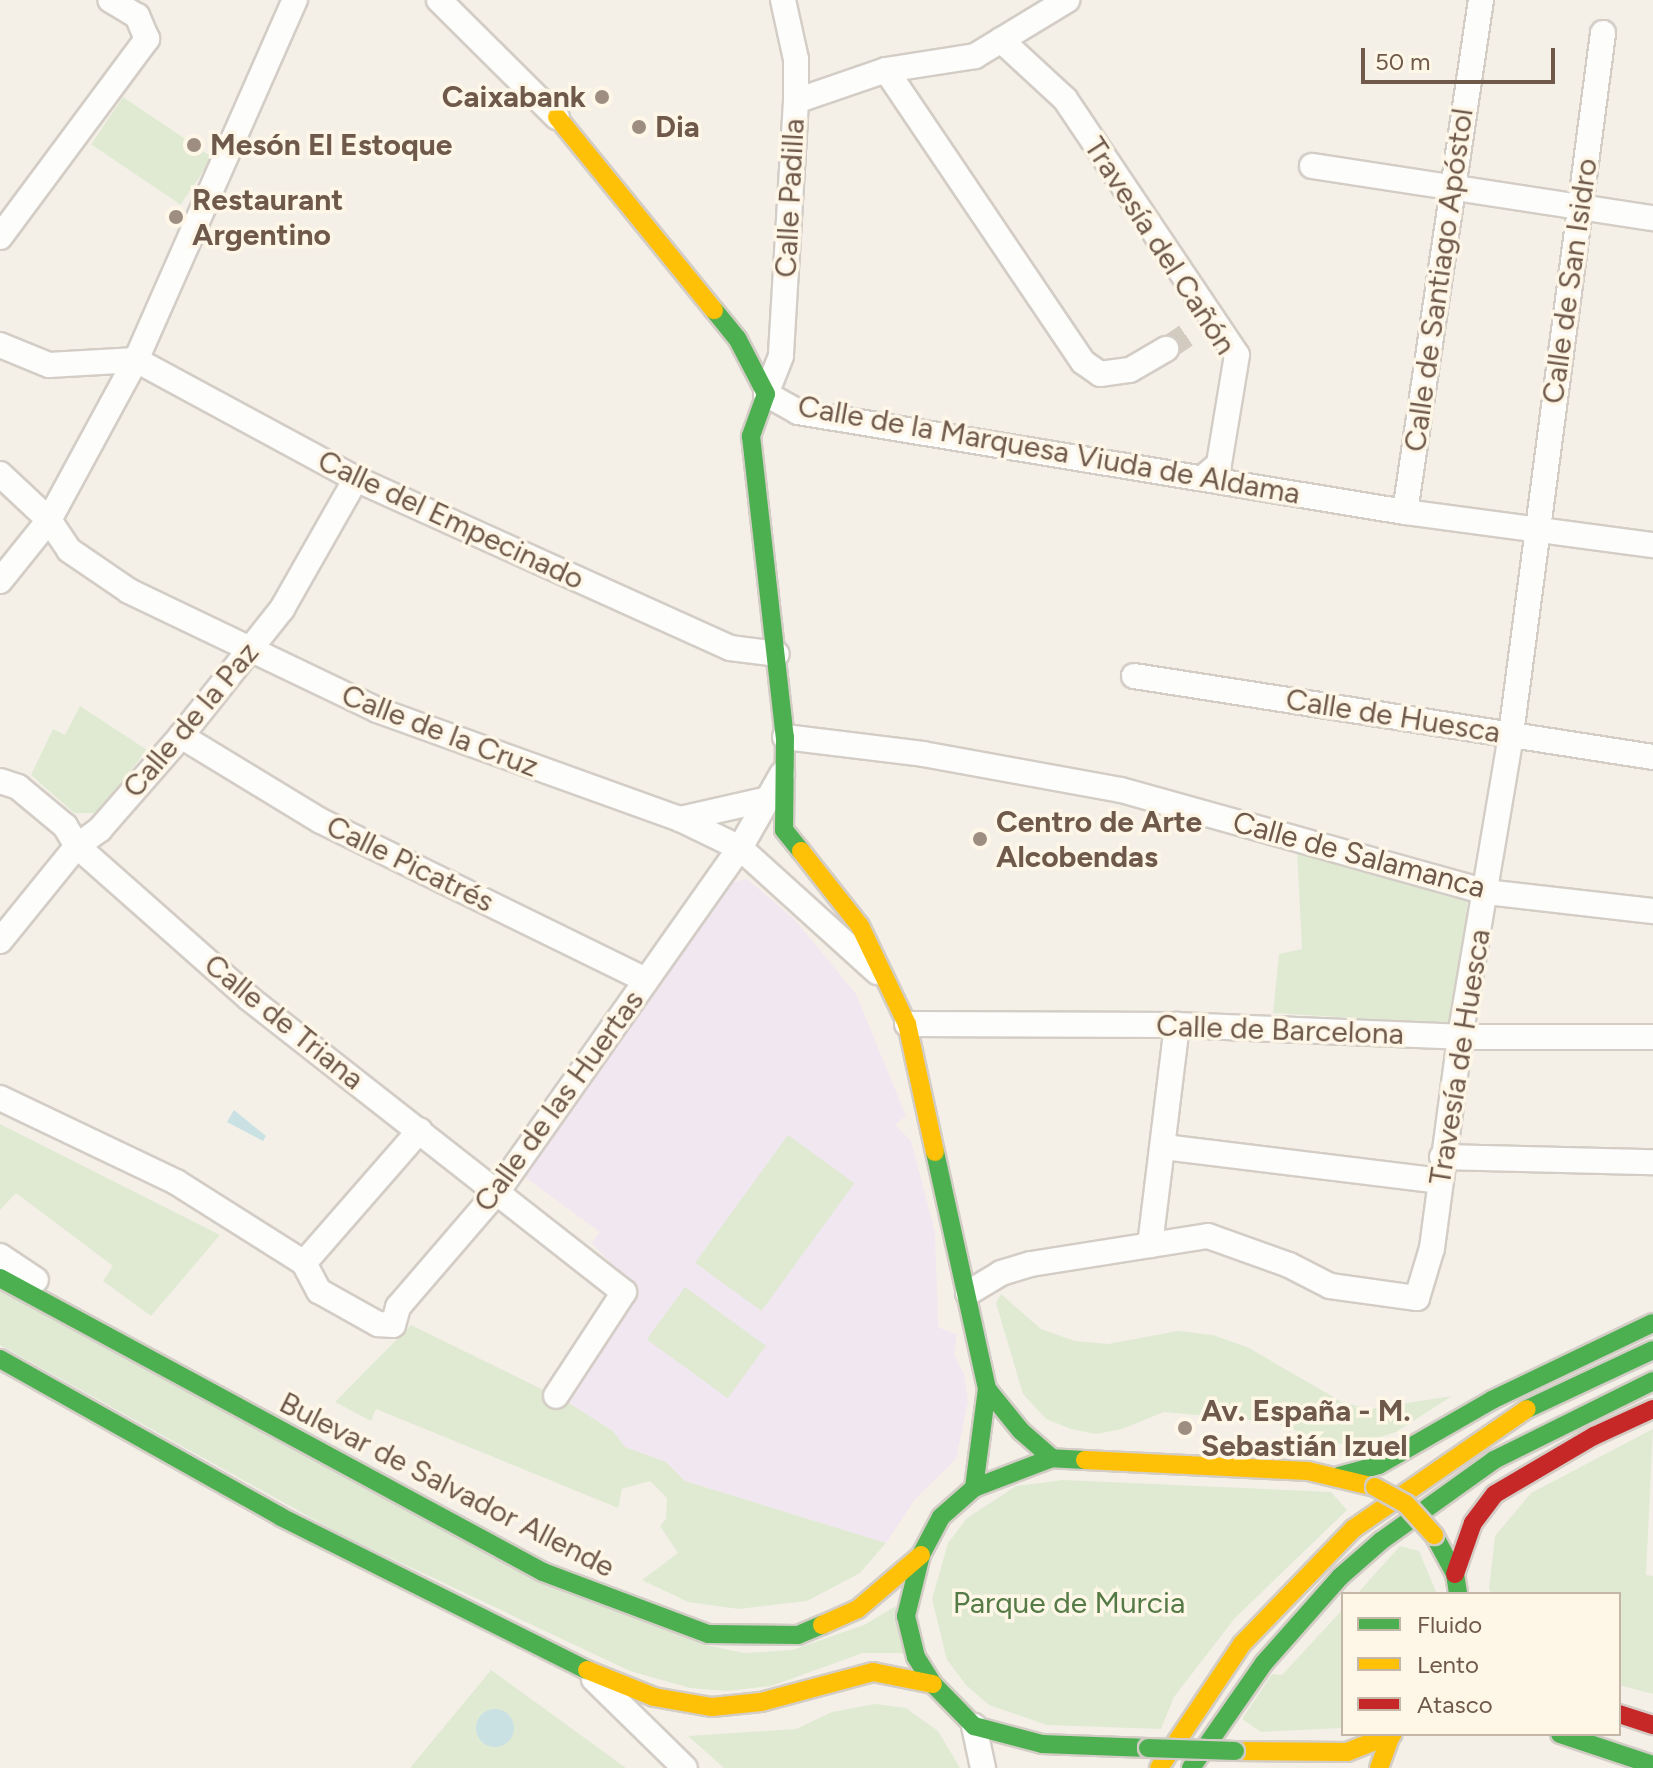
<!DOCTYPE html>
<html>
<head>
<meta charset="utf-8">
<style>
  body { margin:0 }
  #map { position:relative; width:1653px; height:1768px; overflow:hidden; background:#f4f0e8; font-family:Figtree,sans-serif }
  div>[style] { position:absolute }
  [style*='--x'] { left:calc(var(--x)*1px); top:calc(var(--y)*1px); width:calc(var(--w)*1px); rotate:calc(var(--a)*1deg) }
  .education>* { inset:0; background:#f1e7f0 }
  .green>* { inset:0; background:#e0ead3; transform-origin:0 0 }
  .water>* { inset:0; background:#cae1e4 }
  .round { border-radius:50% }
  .street-tunnel>* { height:24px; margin-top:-12px; transform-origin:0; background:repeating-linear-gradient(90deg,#d3cac0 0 24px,transparent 0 36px) }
  .roads { filter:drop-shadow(2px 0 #d3cdc6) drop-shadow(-2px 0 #d3cdc6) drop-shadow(0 2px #d3cdc6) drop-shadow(0 -2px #d3cdc6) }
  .street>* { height:24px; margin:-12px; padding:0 12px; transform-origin:12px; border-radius:12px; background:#fdfdfc }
  .fast>* { height:18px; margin:-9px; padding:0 9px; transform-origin:9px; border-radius:9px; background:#4caf50 }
  .slow>* { height:18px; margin:-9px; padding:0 9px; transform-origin:9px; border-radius:9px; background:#ffc107 }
  .jam>* { height:18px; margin:-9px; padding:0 9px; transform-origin:9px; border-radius:9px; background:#c62828 }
  .bridges { filter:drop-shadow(2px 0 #d3cbc5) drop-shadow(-2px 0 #d3cbc5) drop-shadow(0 2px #d3cbc5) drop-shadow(0 -2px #d3cbc5) }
  .fast-bridge>* { height:18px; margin:-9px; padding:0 9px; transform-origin:9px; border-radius:9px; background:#4caf50 }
  .slow-bridge>* { height:18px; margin:-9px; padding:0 9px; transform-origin:9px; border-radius:9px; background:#ffc107 }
  .dots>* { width:22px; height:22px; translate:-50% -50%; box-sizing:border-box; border:4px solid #fef6e7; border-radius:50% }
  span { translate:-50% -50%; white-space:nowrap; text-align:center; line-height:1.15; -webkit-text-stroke:7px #fef6e7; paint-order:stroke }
  .poi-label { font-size:30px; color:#6f594a; font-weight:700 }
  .right { translate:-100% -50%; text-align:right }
  .left { translate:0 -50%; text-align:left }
  .street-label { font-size:30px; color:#6f594a }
  .park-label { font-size:30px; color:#547a46 }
  .legend { position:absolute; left:1341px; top:1592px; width:280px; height:144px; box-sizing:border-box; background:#fef6e7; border:2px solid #c5b7a8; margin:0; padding:10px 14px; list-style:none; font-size:24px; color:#6f594a }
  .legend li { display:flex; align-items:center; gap:16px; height:40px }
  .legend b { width:40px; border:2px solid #c5b7a8 }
  .scale { position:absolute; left:1361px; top:48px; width:194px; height:36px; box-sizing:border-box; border:4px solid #6f594a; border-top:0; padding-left:10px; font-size:24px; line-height:28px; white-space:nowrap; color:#6f594a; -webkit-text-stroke:6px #fef6e7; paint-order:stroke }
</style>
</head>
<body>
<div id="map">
  <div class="education">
    <div style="clip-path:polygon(747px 879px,794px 919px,856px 994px,906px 1116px,895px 1125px,911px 1141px,935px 1232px,938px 1327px,957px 1335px,954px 1355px,964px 1374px,968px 1402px,956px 1459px,916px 1498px,886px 1543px,685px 1481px,666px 1462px,625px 1447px,613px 1431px,564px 1400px,639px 1294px,592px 1243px,600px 1232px,521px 1174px,732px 882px)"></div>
  </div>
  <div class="green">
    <div style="left:123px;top:97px;width:108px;height:57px;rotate:34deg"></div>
    <div style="clip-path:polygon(80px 706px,147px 750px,97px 813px,74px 813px,31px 775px,53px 729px,65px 735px)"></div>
    <div style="clip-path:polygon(1297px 850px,1468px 899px,1452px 1024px,1273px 1013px,1279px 954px,1302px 949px)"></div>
    <div style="clip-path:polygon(0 1124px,220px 1235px,151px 1316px,103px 1281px,113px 1266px,16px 1193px,0 1210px)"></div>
    <div style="left:788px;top:1135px;width:82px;height:158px;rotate:36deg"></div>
    <div style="left:685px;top:1287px;width:100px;height:65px;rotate:36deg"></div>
    <div style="clip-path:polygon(0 1290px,701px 1644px,744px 1653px,792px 1650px,864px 1625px,896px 1606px,904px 1653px,863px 1653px,771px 1686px,727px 1691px,690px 1688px,630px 1671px,342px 1535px,0 1345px)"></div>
    <div style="clip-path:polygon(1001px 1294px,1041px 1329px,1075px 1341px,1108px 1344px,1178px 1331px,1213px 1335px,1249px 1348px,1342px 1402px,1369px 1409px,1452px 1396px,1396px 1432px,1363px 1443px,1332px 1444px,1273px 1422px,1164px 1412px,1122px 1429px,1096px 1434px,1071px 1429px,1046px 1419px,1023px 1394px,996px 1303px)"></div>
    <div style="clip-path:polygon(411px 1325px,564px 1400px,613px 1431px,625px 1447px,666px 1462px,685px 1481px,886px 1543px,860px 1573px,807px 1601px,739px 1609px,688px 1602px,642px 1580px,678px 1553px,660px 1526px,666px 1519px,667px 1498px,650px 1481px,622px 1489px,618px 1508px,376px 1409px,371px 1421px,335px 1402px)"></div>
    <div style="clip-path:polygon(1653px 1429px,1646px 1575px,1653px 1576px,1653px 1694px,1619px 1685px,1619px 1594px,1492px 1594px,1489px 1589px,1495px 1536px,1531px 1493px)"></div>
    <div style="clip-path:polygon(1063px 1480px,1331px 1492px,1347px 1510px,1235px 1618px,1174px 1697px,1161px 1729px,1047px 1725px,989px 1705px,966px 1685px,947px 1660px,932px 1599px,948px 1543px,967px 1518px,1016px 1486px)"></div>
    <div style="clip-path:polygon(1400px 1546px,1419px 1551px,1437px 1594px,1357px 1594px)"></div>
    <div style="clip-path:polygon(1343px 1609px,1343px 1728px,1261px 1732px,1242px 1719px,1272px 1674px,1282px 1675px)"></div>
    <div style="clip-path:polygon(491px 1670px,626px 1768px,410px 1768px)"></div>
    <div style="clip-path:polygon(875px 1704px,906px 1708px,938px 1731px,960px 1768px,724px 1768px,688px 1736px,796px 1729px,832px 1712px)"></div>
  </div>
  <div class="water">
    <div style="clip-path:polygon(234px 1110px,266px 1136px,263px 1141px,227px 1122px)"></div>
    <div class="round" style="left:476px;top:1709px;width:38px;height:38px"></div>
  </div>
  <div class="street-tunnel">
    <div style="--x:1166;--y:349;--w:32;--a:-34"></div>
  </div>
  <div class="roads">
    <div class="street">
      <div style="--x:439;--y:0;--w:166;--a:44.8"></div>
      <div style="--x:783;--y:0;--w:60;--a:77.6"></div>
      <div style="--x:796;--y:59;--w:42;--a:90"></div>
      <div style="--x:796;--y:101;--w:255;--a:93.4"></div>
      <div style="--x:781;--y:356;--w:41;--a:111.5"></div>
      <div style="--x:766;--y:394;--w:37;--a:29"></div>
      <div style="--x:798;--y:412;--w:615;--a:9.36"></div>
      <div style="--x:1405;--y:512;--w:250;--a:7.6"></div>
      <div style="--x:1001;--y:40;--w:87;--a:42.7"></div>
      <div style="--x:1065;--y:99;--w:308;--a:56.1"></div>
      <div style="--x:1237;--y:355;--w:110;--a:99.4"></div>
      <div style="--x:1219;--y:464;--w:20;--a:139"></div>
      <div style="--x:886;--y:70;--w:352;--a:56"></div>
      <div style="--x:1083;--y:362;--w:21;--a:35"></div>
      <div style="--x:1100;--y:374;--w:30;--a:-8"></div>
      <div style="--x:1130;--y:370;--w:42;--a:-30.3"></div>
      <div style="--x:796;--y:101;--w:95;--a:-19"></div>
      <div style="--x:886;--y:70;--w:90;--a:-8.9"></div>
      <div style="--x:975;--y:56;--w:108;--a:-31.3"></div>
      <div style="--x:1312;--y:166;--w:345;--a:8.7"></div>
      <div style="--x:0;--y:237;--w:247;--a:-53.4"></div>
      <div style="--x:147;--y:39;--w:25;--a:-113"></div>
      <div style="--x:137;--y:16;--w:31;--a:-149"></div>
      <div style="--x:0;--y:345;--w:53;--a:22.2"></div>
      <div style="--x:49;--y:365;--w:87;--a:-3.3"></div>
      <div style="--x:136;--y:360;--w:250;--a:28.4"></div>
      <div style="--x:356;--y:479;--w:410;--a:24.3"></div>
      <div style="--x:730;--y:648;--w:47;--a:7.3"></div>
      <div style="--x:0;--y:474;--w:67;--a:43.2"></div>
      <div style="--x:49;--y:520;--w:36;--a:56"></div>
      <div style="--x:69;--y:550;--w:73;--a:34.3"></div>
      <div style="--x:129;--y:591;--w:275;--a:25.6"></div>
      <div style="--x:377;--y:710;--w:322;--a:19.8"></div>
      <div style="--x:680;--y:819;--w:67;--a:25.8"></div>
      <div style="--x:740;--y:848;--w:185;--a:42.1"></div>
      <div style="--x:1405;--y:512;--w:518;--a:-81.56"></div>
      <div style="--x:0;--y:581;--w:78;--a:-51.2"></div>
      <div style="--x:49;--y:520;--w:182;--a:-61.5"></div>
      <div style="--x:136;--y:360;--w:394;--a:-66.2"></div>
      <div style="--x:1134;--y:676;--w:525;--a:8.87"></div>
      <div style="--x:181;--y:736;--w:164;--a:31.3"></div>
      <div style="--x:321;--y:821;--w:362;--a:26.1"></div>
      <div style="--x:785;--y:737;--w:139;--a:7"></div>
      <div style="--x:923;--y:754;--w:201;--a:10.3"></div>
      <div style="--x:1121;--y:790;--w:379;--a:15.6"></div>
      <div style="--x:1486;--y:892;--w:168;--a:6.5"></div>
      <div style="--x:0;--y:781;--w:19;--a:18"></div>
      <div style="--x:18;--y:787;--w:61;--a:39.7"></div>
      <div style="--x:65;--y:826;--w:23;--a:59"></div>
      <div style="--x:77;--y:846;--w:231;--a:41.5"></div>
      <div style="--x:250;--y:999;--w:475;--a:38.1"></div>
      <div style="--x:624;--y:1292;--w:124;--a:123.2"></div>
      <div style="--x:680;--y:819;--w:90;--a:-12.8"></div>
      <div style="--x:0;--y:941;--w:122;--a:-51"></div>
      <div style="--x:77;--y:846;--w:29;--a:-36"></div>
      <div style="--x:100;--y:829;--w:123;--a:-48.9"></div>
      <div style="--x:181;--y:736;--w:162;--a:-51.5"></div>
      <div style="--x:282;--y:609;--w:150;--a:-60.4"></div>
      <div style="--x:907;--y:1024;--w:270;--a:0.2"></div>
      <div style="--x:1177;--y:1025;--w:283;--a:2.4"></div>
      <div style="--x:1460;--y:1037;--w:193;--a:0"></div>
      <div style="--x:0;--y:1098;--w:195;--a:25.5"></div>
      <div style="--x:176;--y:1182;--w:151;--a:32.3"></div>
      <div style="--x:1164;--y:1147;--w:277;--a:7"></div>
      <div style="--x:1442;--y:1157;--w:211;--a:1.4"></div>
      <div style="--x:1150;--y:1245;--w:222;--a:-83"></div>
      <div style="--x:0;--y:1256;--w:43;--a:33.7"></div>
      <div style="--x:304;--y:1263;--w:32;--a:62"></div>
      <div style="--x:319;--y:1291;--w:68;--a:29.2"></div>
      <div style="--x:378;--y:1324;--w:15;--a:4"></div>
      <div style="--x:393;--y:1325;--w:19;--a:-74"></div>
      <div style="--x:398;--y:1307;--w:152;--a:-49.3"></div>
      <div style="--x:497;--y:1192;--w:421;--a:-54.8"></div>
      <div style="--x:740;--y:848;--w:85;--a:-60.4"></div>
      <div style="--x:304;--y:1263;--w:176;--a:-48.9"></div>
      <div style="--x:968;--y:1293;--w:39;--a:-31"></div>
      <div style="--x:1001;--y:1273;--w:31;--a:-17"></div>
      <div style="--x:1031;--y:1264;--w:179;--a:-9"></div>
      <div style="--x:1208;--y:1236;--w:86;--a:19.7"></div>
      <div style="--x:1289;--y:1265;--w:46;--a:27.1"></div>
      <div style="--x:1330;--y:1286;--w:88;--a:7.9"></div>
      <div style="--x:1417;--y:1298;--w:52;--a:-73.3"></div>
      <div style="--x:1432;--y:1248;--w:213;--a:-82.4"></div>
      <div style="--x:1460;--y:1037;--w:307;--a:-80.4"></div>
      <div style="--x:1511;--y:734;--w:707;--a:-82.52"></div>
      <div style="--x:594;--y:1679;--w:127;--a:44.4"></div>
      <div style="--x:974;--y:1726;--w:43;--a:77.9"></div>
    </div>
    <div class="fast">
      <div style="--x:714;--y:310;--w:36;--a:51"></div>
      <div style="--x:737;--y:338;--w:63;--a:62.6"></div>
      <div style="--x:766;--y:394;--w:45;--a:109.7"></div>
      <div style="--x:751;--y:436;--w:303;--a:83.6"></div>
      <div style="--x:785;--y:737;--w:93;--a:90.6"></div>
      <div style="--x:784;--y:830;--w:27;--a:51"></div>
      <div style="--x:935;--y:1152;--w:243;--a:77.6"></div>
      <div style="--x:987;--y:1389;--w:100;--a:97.5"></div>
      <div style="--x:0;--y:1278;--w:617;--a:28.43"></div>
      <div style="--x:543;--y:1572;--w:176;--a:20.6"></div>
      <div style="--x:708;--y:1634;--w:90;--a:0.6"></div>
      <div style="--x:798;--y:1635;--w:26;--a:-23"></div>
      <div style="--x:0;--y:1359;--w:322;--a:29.3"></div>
      <div style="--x:281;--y:1517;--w:342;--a:26.6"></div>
      <div style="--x:987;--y:1389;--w:54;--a:51"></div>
      <div style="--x:1021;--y:1431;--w:41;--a:41.1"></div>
      <div style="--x:1527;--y:1409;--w:139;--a:-25.1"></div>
      <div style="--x:1085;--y:1460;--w:33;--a:-177"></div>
      <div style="--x:1052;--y:1458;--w:84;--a:159"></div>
      <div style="--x:974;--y:1488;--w:44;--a:138.7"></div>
      <div style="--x:941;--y:1517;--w:43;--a:117.8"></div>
      <div style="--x:921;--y:1555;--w:63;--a:103.8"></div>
      <div style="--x:906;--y:1616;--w:42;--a:76.3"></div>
      <div style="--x:916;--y:1657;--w:32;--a:58"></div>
      <div style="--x:933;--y:1684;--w:59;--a:45.7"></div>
      <div style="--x:974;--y:1726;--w:70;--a:14.8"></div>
      <div style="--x:1042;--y:1744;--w:106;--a:2.2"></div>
      <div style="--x:1339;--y:1476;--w:41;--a:-15.4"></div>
      <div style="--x:1379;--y:1465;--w:130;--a:-29.9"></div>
      <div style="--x:1492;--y:1400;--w:178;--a:-25.6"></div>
      <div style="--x:1434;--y:1535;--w:44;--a:61.7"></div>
      <div style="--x:1455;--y:1574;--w:20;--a:81"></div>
      <div style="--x:1560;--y:1734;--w:98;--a:18.4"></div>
      <div style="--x:1191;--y:1768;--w:128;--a:-55.2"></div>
      <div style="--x:1264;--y:1663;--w:115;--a:-48.5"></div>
      <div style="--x:1340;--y:1577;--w:55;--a:-41.3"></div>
      <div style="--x:1381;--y:1541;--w:139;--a:-35.6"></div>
      <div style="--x:1494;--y:1460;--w:178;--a:-26.4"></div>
    </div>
    <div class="slow">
      <div style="--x:557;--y:117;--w:249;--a:50.9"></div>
      <div style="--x:801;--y:851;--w:95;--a:51.8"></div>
      <div style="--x:860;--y:926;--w:109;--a:64.4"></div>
      <div style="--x:907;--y:1024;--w:131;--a:77.7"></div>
      <div style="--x:1085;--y:1460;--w:223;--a:2.8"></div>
      <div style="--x:1308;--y:1471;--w:69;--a:13.4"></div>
      <div style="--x:822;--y:1625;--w:39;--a:-24"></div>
      <div style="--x:858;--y:1609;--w:83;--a:-40.6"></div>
      <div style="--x:587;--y:1670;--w:72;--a:21.9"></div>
      <div style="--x:654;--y:1697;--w:59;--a:9.8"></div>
      <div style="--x:712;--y:1707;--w:49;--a:-5.8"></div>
      <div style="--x:761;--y:1702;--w:116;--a:-15"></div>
      <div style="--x:873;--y:1672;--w:61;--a:11.3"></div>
      <div style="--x:1235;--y:1751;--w:112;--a:0.5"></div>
      <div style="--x:1347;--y:1752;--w:49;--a:-21.4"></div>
      <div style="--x:1159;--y:1768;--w:149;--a:-56.2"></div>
      <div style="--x:1242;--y:1644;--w:160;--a:-46"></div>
      <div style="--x:1353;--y:1529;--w:211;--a:-34.6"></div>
      <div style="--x:1379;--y:1768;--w:33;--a:-70"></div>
    </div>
    <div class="jam">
      <div style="--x:1455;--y:1574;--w:54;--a:-70.6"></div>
      <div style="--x:1473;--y:1523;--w:36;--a:-53"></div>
      <div style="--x:1495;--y:1494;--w:115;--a:-30.4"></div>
      <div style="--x:1594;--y:1436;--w:65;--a:-24.6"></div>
      <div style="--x:1619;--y:1714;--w:36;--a:18"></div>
    </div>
  </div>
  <div class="bridges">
    <div class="fast-bridge">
      <div style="--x:1148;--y:1748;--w:87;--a:2"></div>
    </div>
    <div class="slow-bridge">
      <div style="--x:1375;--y:1487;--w:35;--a:29"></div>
      <div style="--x:1406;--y:1504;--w:42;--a:47.9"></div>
    </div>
  </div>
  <div class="dots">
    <div style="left:602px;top:97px;background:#9e8e81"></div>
    <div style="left:639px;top:127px;background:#9e8e81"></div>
    <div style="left:194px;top:145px;background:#9e8e81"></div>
    <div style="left:176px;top:217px;background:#9e8e81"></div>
    <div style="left:980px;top:839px;background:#9e8e81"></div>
    <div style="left:1185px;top:1428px;background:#9e8e81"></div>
  </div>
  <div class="poi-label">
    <span class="right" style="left:586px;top:97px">Caixabank</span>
    <span class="left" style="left:655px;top:127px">Dia</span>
    <span class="left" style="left:210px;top:145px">Mesón El Estoque</span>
    <span class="left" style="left:192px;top:217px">Restaurant<br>Argentino</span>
    <span class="left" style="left:996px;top:839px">Centro de Arte<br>Alcobendas</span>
    <span class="left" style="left:1201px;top:1428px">Av. España - M.<br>Sebastián Izuel</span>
  </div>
  <div class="street-label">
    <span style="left:790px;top:198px;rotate:-87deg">Calle Padilla</span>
    <span style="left:1160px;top:246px;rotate:57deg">Travesía del Cañón</span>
    <span style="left:1439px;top:280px;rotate:-82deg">Calle de Santiago Apóstol</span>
    <span style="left:1570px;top:281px;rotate:-82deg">Calle de San Isidro</span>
    <span style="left:1049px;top:450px;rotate:10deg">Calle de la Marquesa Viuda de Aldama</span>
    <span style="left:451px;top:520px;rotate:25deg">Calle del Empecinado</span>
    <span style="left:1393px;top:716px;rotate:9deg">Calle de Huesca</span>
    <span style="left:191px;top:720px;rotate:-50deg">Calle de la Paz</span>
    <span style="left:440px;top:731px;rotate:21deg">Calle de la Cruz</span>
    <span style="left:1359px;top:855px;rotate:15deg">Calle de Salamanca</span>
    <span style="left:410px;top:864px;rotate:26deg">Calle Picatrés</span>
    <span style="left:284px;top:1022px;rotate:39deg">Calle de Triana</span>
    <span style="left:1280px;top:1030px;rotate:2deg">Calle de Barcelona</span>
    <span style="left:1460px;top:1057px;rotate:-81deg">Travesía de Huesca</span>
    <span style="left:559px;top:1101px;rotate:-54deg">Calle de las Huertas</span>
    <span style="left:447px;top:1485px;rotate:27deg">Bulevar de Salvador Allende</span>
  </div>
  <div class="park-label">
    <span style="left:1069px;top:1603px">Parque de Murcia</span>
  </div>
  <ul class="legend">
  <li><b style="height:10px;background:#4caf50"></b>Fluido</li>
  <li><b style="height:10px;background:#ffc107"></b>Lento</li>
  <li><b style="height:10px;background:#c62828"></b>Atasco</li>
  </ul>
  <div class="scale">50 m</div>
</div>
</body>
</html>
